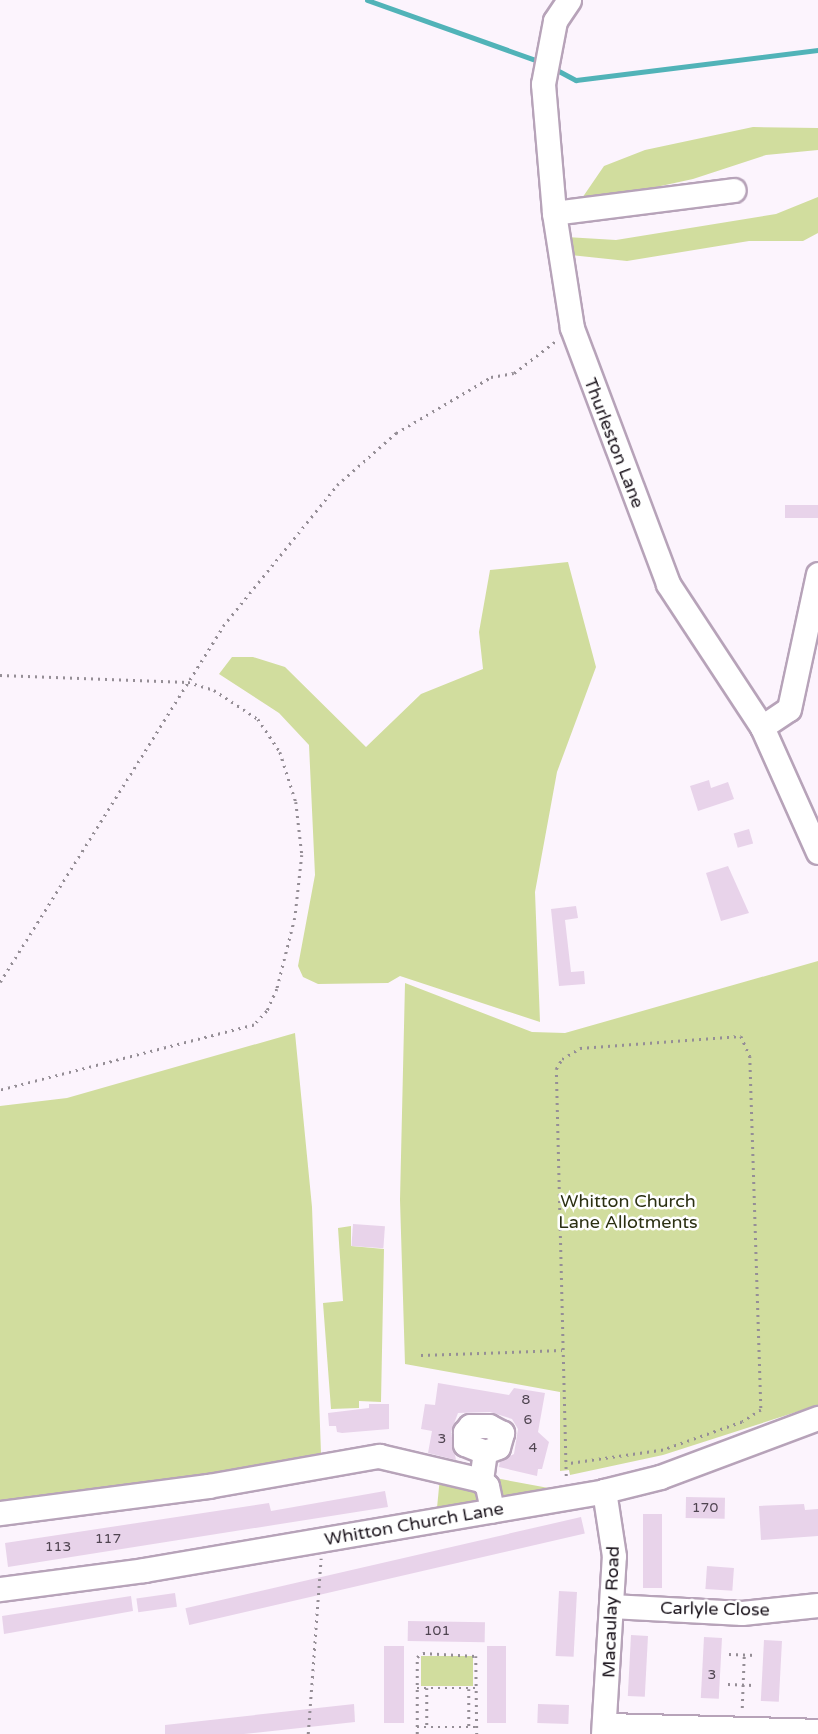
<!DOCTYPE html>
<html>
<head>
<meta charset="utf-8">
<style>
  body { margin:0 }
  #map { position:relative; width:818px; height:1734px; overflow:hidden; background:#fcf4fd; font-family:"Varela Round",sans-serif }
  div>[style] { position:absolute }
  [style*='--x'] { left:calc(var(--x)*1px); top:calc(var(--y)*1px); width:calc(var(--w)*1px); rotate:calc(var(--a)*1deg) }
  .green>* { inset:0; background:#d1dd9e; transform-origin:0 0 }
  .stream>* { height:5px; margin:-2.5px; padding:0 2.5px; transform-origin:2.5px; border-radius:2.5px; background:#51b3b8 }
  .building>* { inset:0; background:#e8d3ea; transform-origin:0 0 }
  .path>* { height:2.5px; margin-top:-1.25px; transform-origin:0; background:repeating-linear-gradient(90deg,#958e96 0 2px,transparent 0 7px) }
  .roads { filter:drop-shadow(2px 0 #b7a3b9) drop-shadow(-2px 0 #b7a3b9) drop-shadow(0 2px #b7a3b9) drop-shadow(0 -2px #b7a3b9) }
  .minor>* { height:23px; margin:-11.5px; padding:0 11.5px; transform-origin:11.5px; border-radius:11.5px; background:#fff }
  span { translate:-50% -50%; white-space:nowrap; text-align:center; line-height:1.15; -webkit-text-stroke:5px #fff; paint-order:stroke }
  .number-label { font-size:14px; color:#4f4450 }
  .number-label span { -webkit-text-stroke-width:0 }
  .street-label { font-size:18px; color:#1c151d }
  .park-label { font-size:18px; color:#2b3012 }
</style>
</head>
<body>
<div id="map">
  <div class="green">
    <div style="clip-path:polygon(753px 127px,818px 128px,818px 150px,766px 155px,693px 179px,578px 204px,604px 166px,645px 150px)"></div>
    <div style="clip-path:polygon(818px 197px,818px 233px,803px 241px,749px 241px,627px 261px,561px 254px,566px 237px,616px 240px,776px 214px)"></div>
    <div style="clip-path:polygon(568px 562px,596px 667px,557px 772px,535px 892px,540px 1022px,400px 976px,388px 983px,318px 984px,303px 977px,298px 966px,315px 875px,309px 745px,279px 713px,219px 674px,232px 657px,253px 657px,285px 667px,366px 747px,421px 694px,483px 669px,479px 632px,490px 570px)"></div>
    <div style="clip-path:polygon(818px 961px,818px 1405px,663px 1455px,570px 1475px,569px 1470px,560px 1471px,560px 1392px,405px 1364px,400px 1200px,405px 983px,532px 1032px,565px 1033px)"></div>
    <div style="clip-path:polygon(295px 1033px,312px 1207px,321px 1453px,209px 1475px,0 1501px,0 1106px,67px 1098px)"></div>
    <div style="clip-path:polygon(351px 1226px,351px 1246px,384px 1249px,381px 1402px,359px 1401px,359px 1408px,331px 1409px,323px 1303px,343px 1301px,338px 1228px)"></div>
    <div style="clip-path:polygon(440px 1477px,474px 1485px,482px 1501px,437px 1508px)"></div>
    <div style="clip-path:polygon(490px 1477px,554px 1489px,500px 1498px)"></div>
    <div style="left:421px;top:1656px;width:52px;height:30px"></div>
  </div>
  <div class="stream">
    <div style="--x:367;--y:0;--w:185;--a:19.6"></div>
    <div style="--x:553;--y:68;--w:26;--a:28"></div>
    <div style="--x:576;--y:80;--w:244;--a:-7.1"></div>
  </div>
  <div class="building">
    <div style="left:785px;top:505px;width:33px;height:13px"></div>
    <div style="clip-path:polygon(709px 780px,711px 788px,728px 782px,734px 799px,698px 811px,690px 786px)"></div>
    <div style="left:749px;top:829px;width:15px;height:16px;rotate:74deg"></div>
    <div style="clip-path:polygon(728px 866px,749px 913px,721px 921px,706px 873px)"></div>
    <div style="clip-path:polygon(576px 906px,578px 918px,565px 920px,571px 972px,584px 971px,585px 984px,559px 986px,551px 909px)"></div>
    <div style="left:353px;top:1224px;width:32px;height:22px;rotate:4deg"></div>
    <div style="clip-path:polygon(438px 1383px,509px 1395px,514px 1388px,545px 1393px,538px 1432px,549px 1442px,542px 1469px,538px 1469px,537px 1476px,499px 1467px,500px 1461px,514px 1454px,518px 1429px,512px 1419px,490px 1412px,458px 1413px,451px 1432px,456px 1460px,428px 1453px,432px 1431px,421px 1429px,425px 1404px,435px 1405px)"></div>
    <div style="clip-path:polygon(369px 1404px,389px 1404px,389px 1429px,342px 1433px,337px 1432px,336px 1426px,329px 1426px,328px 1413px,369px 1408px)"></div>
    <div style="clip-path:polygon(385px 1491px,388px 1507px,8px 1567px,5px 1543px,269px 1503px,271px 1511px)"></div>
    <div style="left:686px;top:1497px;width:39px;height:21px;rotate:1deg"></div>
    <div style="clip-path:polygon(804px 1504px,805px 1510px,818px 1509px,818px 1536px,761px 1540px,759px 1506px)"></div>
    <div style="left:643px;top:1514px;width:19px;height:74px"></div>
    <div style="left:581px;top:1517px;width:17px;height:406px;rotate:77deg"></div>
    <div style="left:707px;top:1566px;width:27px;height:23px;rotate:4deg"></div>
    <div style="left:559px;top:1591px;width:18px;height:65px;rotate:3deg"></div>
    <div style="left:175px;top:1593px;width:14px;height:39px;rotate:82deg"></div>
    <div style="clip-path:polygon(131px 1596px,133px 1611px,4px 1634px,2px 1616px)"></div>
    <div style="left:408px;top:1621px;width:77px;height:20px;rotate:1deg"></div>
    <div style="left:631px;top:1635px;width:17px;height:61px;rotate:3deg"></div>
    <div style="left:704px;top:1637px;width:18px;height:61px;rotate:3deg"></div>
    <div style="left:764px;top:1640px;width:18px;height:61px;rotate:3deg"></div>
    <div style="left:384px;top:1646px;width:20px;height:77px"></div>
    <div style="left:487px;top:1646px;width:19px;height:77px"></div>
    <div style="clip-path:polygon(354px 1704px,355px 1722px,244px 1734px,165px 1734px,165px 1725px)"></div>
    <div style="left:538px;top:1704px;width:31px;height:19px;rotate:2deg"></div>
  </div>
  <div class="path">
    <div style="--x:0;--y:675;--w:188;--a:2.1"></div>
    <div style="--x:188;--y:682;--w:27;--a:17"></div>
    <div style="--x:214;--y:690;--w:53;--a:33.4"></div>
    <div style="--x:258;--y:719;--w:40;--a:56"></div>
    <div style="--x:280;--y:752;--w:52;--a:72.3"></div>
    <div style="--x:296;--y:802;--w:53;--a:83.5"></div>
    <div style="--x:302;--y:855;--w:63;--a:96.3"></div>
    <div style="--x:295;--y:918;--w:73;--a:104.2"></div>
    <div style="--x:277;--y:989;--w:24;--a:114"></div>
    <div style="--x:267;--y:1011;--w:19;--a:133"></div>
    <div style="--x:254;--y:1025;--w:262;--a:165.6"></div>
    <div style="--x:0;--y:982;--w:420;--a:-57.9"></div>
    <div style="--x:223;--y:626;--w:181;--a:-51"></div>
    <div style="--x:337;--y:485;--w:79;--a:-41.4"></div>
    <div style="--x:396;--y:433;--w:110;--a:-30.5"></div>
    <div style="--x:491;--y:377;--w:23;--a:-10"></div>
    <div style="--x:514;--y:373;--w:54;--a:-37.5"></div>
    <div style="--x:421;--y:1355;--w:141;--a:-2"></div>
    <div style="--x:566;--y:1476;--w:407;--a:-91.4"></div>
    <div style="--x:556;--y:1069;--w:12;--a:-59"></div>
    <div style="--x:562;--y:1059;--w:21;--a:-31"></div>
    <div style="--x:580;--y:1048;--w:161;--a:-4.3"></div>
    <div style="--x:741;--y:1036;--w:22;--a:66"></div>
    <div style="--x:750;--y:1056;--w:354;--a:88.2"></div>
    <div style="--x:761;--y:1410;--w:22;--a:148"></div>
    <div style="--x:742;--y:1422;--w:84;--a:160.5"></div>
    <div style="--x:663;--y:1450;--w:98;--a:171.8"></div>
    <div style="--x:729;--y:1654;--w:28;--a:2"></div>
    <div style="--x:728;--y:1684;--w:26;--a:2"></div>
    <div style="--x:417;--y:1688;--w:59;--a:0"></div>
    <div style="--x:427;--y:1688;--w:38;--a:90"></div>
    <div style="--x:469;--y:1689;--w:38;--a:90"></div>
    <div style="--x:742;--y:1708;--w:53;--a:-87.8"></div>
    <div style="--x:417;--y:1727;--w:60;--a:0"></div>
    <div style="--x:308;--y:1734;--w:176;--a:-85.8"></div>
    <div style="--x:417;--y:1734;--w:77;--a:-90"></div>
    <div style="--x:417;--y:1657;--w:7;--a:-34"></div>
    <div style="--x:423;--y:1653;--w:53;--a:3.2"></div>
    <div style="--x:476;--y:1656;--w:78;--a:89.3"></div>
  </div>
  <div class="roads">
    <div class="minor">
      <div style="--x:569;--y:0;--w:25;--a:124"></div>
      <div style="--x:555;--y:21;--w:64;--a:100.8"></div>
      <div style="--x:543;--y:84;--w:129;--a:85.1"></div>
      <div style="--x:554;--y:213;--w:116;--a:81.1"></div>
      <div style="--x:572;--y:328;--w:273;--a:69.4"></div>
      <div style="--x:668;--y:584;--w:171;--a:56.7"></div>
      <div style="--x:762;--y:727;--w:137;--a:65.9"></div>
      <div style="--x:554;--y:213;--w:181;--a:-7.3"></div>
      <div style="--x:762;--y:727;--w:32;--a:-34"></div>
      <div style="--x:789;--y:709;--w:138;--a:-77.9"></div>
      <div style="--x:481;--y:1480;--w:28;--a:-82"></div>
      <div style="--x:485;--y:1452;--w:14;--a:-21"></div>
      <div style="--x:498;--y:1447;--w:15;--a:-74"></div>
      <div style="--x:502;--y:1433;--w:15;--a:-152"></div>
      <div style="--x:489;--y:1426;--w:19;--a:180"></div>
      <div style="--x:470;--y:1426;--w:8;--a:130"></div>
      <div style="--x:465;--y:1432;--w:12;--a:90"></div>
      <div style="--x:465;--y:1444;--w:22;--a:22"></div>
      <div style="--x:0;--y:1513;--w:210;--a:-7.4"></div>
      <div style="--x:208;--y:1486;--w:174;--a:-10"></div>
      <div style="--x:379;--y:1456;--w:105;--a:13.2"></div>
      <div style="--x:481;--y:1480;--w:8;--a:45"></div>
      <div style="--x:487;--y:1486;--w:25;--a:78"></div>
      <div style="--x:0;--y:1589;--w:145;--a:-7.5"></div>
      <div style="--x:144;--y:1570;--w:467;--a:-9.7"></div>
      <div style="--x:604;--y:1491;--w:58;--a:-14"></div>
      <div style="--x:660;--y:1477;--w:169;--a:-20.5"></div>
      <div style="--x:611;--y:1606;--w:131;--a:3.1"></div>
      <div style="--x:742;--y:1613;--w:76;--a:-6"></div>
      <div style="--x:607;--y:1725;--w:211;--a:1.6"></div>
      <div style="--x:603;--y:1734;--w:178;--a:-86.5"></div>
      <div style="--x:614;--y:1556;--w:66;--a:-98.7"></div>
    </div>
  </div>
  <div class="number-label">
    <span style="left:526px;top:1400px">8</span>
    <span style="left:528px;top:1420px">6</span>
    <span style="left:442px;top:1439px">3</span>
    <span style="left:533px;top:1448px">4</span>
    <span style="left:705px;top:1508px">170</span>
    <span style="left:108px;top:1539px">117</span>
    <span style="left:58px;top:1547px">113</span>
    <span style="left:437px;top:1631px">101</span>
    <span style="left:712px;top:1675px">3</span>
  </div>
  <div class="street-label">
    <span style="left:614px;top:443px;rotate:69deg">Thurleston Lane</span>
    <span style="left:414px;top:1524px;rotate:-10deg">Whitton Church Lane</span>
    <span style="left:715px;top:1609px;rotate:1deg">Carlyle Close</span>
    <span style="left:611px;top:1612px;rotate:-88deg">Macaulay Road</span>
  </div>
  <div class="park-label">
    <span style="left:628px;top:1212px">Whitton Church<br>Lane Allotments</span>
  </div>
</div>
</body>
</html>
